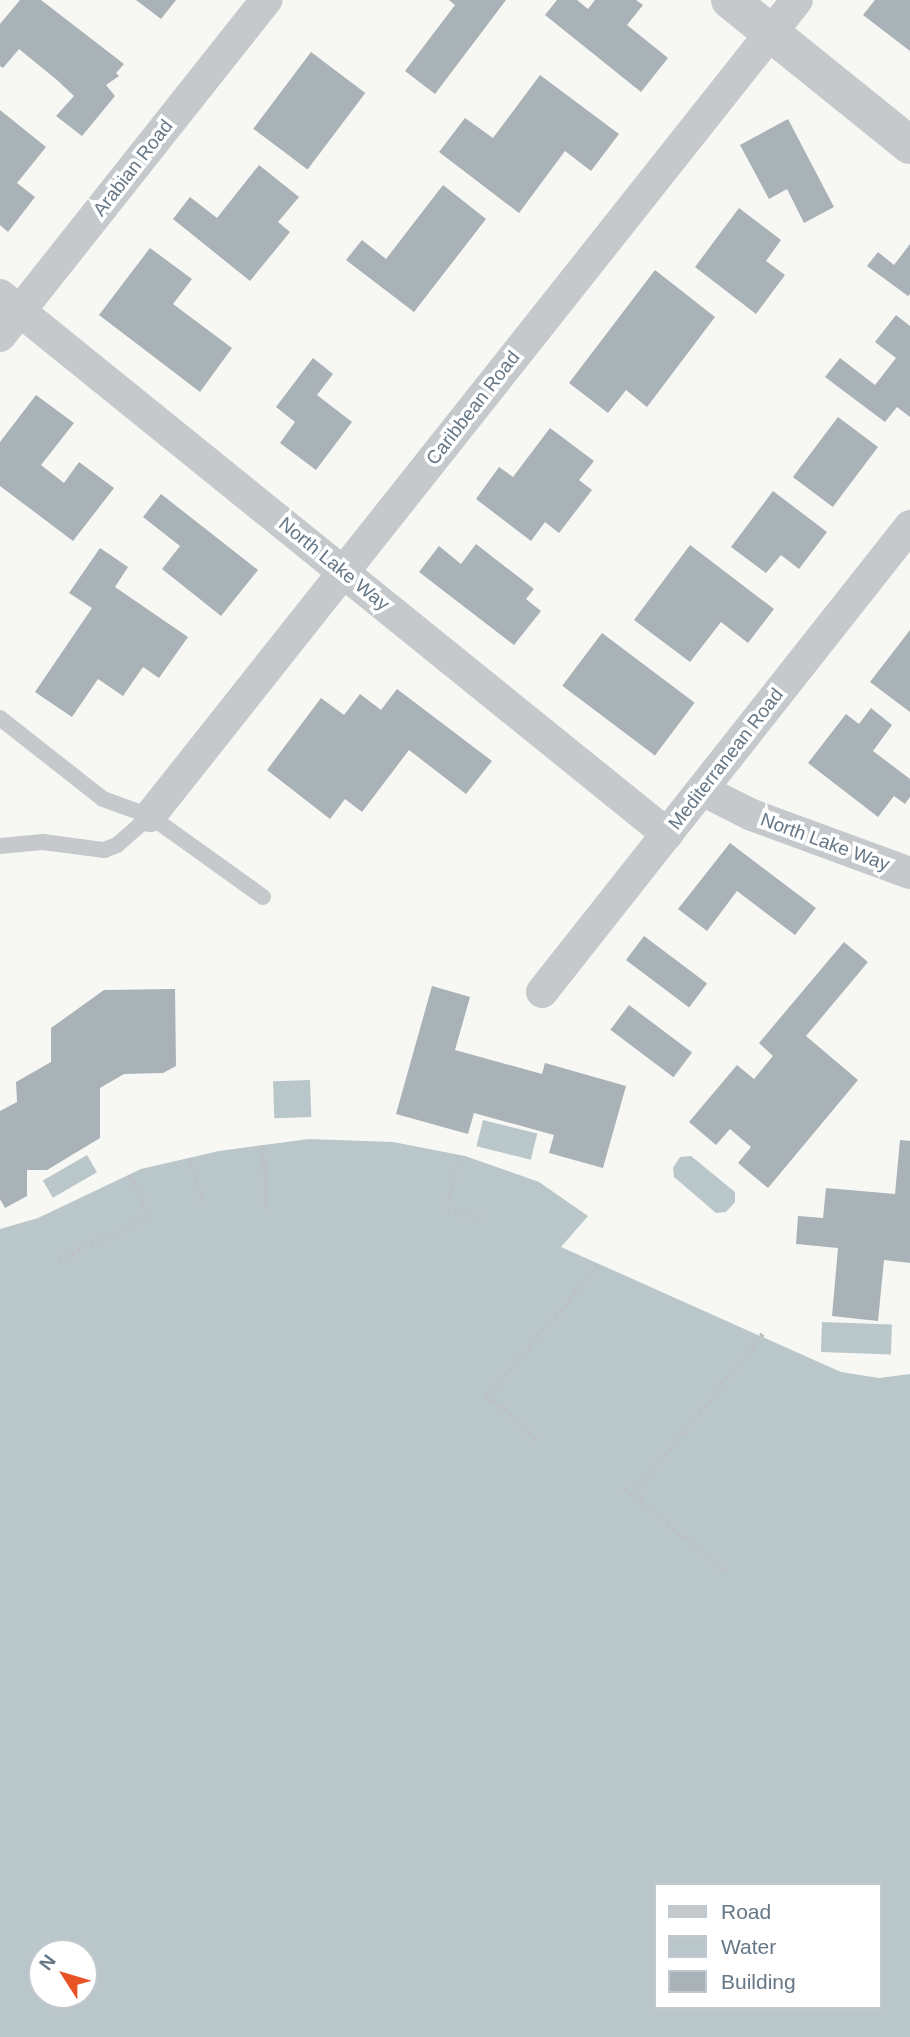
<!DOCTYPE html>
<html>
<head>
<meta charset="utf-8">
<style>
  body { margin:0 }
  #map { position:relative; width:910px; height:2037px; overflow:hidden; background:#f7f7f4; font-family:Arial,sans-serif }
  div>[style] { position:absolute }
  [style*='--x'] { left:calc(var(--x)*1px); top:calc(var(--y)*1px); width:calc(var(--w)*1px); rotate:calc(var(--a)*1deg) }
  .water>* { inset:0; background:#bac7ca; transform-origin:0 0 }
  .building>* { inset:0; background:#a9b2b7; transform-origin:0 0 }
  .path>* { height:4.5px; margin-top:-2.25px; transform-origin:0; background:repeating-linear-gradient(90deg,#bec1c3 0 3.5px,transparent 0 7px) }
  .service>* { height:16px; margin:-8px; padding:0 8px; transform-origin:8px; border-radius:8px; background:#c5c9cc }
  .minor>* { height:32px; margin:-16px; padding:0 16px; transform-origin:16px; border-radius:16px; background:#c5c9cc }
  .tertiary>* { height:38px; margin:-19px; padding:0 19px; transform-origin:19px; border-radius:19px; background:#c5c9cc }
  span { translate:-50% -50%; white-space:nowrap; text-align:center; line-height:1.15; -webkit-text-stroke:7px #fff; paint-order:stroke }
  .street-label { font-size:19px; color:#657786 }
  .legend { position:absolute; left:654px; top:1883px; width:228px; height:126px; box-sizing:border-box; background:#fff; border:2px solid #c1c9cf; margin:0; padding:9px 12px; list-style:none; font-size:21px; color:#657786 }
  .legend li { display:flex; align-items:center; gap:14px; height:35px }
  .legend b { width:35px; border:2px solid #c1c9cf }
  .north { position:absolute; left:28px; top:1939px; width:70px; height:70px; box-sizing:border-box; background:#fff; border:2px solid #c1c9cf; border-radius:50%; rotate:307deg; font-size:19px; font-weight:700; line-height:28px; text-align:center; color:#657786 }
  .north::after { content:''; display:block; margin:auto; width:24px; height:32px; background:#e75324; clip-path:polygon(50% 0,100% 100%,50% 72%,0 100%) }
</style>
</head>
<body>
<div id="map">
  <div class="water">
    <div style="left:310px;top:1080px;width:37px;height:37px;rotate:88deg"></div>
    <div style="left:483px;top:1120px;width:56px;height:27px;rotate:14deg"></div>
    <div style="clip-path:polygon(evenodd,309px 1139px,393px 1142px,465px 1156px,539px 1182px,588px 1216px,561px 1247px,841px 1372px,879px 1378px,910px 1374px,910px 2037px,0 2037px,0 1229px,38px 1218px,141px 1169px,219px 1151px,309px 1139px,656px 1885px,880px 1885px,880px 2007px,656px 2007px,656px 1885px,309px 1139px,42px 1953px,84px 1953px,84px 1995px,42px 1995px,42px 1953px)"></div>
    <div style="left:87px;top:1155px;width:20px;height:51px;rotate:60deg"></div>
    <div style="clip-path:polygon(691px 1156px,735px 1192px,735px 1202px,726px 1212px,716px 1213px,674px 1177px,673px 1168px,680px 1157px)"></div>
    <div style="left:822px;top:1322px;width:70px;height:30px;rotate:2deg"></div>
  </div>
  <div class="building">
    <div style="clip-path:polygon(20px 0,41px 0,124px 64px,116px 73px,119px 76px,106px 85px,115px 96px,82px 136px,56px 116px,74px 96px,57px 80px,19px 49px,3px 68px,0 66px,0 24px)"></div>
    <div style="clip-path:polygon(136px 0,176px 0,161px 19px)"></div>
    <div style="clip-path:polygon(449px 0,506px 0,435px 94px,405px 71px,455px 5px)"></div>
    <div style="clip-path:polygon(557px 0,577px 0,588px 9px,595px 0,636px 0,643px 5px,627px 25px,668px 58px,641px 92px,545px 15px)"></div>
    <div style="clip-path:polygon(875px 0,910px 0,910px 51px,863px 15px)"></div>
    <div style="left:311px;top:52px;width:68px;height:96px;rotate:37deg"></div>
    <div style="clip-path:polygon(540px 75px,619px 134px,591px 171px,565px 151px,519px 213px,439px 152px,465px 118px,493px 138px)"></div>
    <div style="clip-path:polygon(0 110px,46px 147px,17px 183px,35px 197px,8px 232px,0 225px)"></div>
    <div style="clip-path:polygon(788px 119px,834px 207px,804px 223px,787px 189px,769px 199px,740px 145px)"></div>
    <div style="clip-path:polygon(259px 165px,299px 197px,278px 222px,290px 232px,250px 281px,173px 219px,190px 197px,217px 218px)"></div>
    <div style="clip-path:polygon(443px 185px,486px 219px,414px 312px,346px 260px,362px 240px,386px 259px)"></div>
    <div style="clip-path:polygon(739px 208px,781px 240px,766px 261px,785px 275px,756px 314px,695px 267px)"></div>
    <div style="clip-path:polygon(910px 244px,910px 294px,908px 296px,867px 266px,878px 252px,894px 265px)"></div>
    <div style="clip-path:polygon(150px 248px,192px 279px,173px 304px,232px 348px,200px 392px,99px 315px)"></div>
    <div style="clip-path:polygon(655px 270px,715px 317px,647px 407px,626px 390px,608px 413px,569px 383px)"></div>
    <div style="clip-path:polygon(896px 315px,910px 326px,910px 417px,897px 407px,885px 422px,825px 377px,840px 358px,875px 385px,896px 358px,875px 342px)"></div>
    <div style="clip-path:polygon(313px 358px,333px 374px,317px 395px,352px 422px,316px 470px,280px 443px,295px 422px,276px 407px)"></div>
    <div style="clip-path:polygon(36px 395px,74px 423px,41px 465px,64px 483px,79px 462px,114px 488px,73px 541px,0 486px,0 442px)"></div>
    <div style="left:838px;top:417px;width:50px;height:75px;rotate:37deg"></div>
    <div style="clip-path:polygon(550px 428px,594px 461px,579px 480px,592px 490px,559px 533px,545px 522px,531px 541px,476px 499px,499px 467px,513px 477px)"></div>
    <div style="clip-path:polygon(773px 491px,827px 532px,799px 569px,781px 555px,766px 573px,731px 547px)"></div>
    <div style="clip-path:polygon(161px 494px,258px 570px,221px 616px,162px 569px,180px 546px,143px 517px)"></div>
    <div style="clip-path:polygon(476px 544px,534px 589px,526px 599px,541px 611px,514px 645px,419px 572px,439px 546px,461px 564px)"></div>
    <div style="clip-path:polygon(690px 545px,774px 609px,748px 643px,721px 622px,690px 662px,634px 620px)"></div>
    <div style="clip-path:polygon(100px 548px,128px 567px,115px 587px,188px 637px,159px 678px,143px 667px,123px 696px,98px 679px,72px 717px,35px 692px,92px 608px,69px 593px)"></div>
    <div style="clip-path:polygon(910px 630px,910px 712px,870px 682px)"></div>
    <div style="left:602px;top:633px;width:116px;height:66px;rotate:37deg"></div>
    <div style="clip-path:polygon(397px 689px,492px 761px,466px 794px,409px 750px,362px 812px,345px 799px,330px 819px,267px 770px,321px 698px,344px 715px,360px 694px,381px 710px)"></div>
    <div style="clip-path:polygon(871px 708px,892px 725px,873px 751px,910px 779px,910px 797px,905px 804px,894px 796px,878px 817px,808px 763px,846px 714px,859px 724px)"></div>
    <div style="clip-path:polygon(730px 843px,816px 908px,795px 935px,737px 891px,707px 931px,678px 909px)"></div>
    <div style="left:644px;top:936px;width:79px;height:30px;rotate:37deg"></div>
    <div style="clip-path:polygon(844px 942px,868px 962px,806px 1036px,858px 1080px,768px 1188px,738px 1163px,751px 1147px,730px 1129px,716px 1145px,689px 1122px,737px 1065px,754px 1079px,773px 1056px,759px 1043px)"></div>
    <div style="clip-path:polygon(432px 986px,470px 997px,455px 1050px,542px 1074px,545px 1063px,626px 1086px,603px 1168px,549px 1153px,554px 1135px,474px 1113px,468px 1134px,396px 1114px)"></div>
    <div style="clip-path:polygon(175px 989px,176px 1066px,163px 1073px,124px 1074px,100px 1088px,100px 1138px,47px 1170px,27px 1170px,27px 1196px,5px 1208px,0 1199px,0 1111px,17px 1102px,16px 1082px,51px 1062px,51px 1028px,104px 990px)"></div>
    <div style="left:629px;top:1005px;width:79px;height:31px;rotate:37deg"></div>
    <div style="clip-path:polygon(900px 1140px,910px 1141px,910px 1263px,884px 1260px,878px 1321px,832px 1316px,838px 1248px,796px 1244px,798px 1216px,823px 1218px,826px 1188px,895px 1194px)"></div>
  </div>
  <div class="path">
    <div style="--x:263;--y:1145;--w:64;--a:86.4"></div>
    <div style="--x:459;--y:1155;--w:56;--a:102.3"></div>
    <div style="--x:447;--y:1210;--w:37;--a:11"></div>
    <div style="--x:189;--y:1158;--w:48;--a:71.9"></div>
    <div style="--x:58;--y:1260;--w:101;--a:-25.8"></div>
    <div style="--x:149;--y:1216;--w:47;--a:-115.5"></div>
    <div style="--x:537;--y:1439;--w:66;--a:-139.3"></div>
    <div style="--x:487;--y:1396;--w:173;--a:-49.7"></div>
    <div style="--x:624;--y:1487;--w:132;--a:39.5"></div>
    <div style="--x:633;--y:1494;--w:206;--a:-51.1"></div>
  </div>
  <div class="service">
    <div style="--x:0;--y:718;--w:131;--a:38.2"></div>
    <div style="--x:103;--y:799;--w:50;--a:19.9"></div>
    <div style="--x:150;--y:816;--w:139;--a:35.6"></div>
    <div style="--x:0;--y:846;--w:43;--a:-5.3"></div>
    <div style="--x:43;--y:842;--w:62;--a:7.5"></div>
    <div style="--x:104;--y:850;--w:14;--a:-21"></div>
    <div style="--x:117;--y:845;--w:44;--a:-41.3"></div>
  </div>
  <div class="minor">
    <div style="--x:0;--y:295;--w:858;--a:38.94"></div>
    <div style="--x:0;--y:336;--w:429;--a:-51.6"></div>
    <div style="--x:702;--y:790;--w:56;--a:26.6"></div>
    <div style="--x:752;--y:815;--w:168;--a:20.2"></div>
    <div style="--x:150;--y:816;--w:1041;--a:-51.59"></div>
    <div style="--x:542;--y:992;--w:594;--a:-51.7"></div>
  </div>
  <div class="tertiary">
    <div style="--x:730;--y:0;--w:231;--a:38.9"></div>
  </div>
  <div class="street-label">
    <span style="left:133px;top:168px;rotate:-52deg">Arabian Road</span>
    <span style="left:473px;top:408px;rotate:-52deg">Caribbean Road</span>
    <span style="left:334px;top:564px;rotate:39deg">North Lake Way</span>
    <span style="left:726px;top:759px;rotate:-52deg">Mediterranean Road</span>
    <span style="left:825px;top:842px;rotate:20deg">North Lake Way</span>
  </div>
  <ul class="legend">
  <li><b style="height:9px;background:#c5c9cc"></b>Road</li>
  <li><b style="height:19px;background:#bac7ca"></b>Water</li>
  <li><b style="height:19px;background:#a9b2b7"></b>Building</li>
  </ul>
  <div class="north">N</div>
</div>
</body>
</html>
